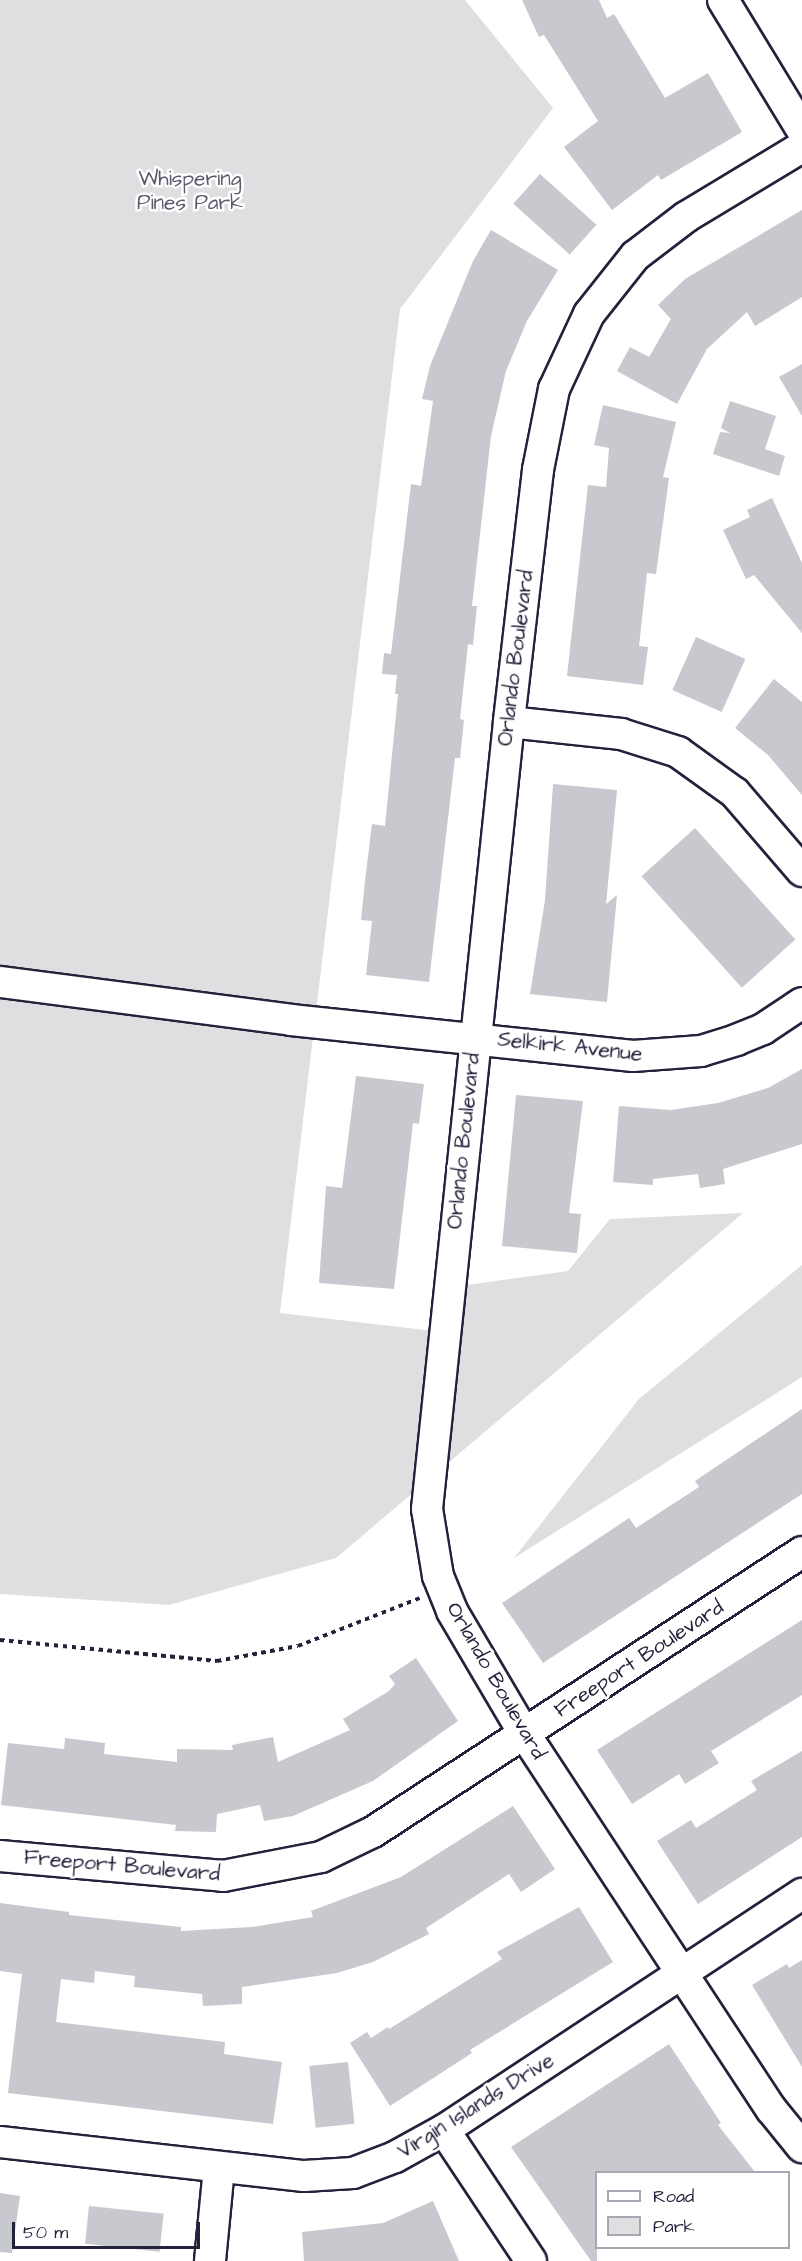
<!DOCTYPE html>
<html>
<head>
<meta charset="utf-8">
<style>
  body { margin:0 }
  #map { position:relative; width:802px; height:2261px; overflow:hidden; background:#fff; font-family:"Architects Daughter",sans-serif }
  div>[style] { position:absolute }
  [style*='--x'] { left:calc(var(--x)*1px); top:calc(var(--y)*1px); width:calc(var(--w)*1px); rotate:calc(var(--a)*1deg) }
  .green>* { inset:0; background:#dfdfe2 }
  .building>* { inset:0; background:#c8c8cf; transform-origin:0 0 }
  .path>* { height:4px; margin-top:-2px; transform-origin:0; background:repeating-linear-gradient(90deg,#22223b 0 4.5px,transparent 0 9px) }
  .roads { filter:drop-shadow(2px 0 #22223b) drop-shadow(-2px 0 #22223b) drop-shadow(0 2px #22223b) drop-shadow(0 -2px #22223b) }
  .minor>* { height:30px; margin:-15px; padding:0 15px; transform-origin:15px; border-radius:15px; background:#fff }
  span { translate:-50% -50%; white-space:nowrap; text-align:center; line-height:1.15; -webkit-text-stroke:5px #fff; paint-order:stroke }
  .park-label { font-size:21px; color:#5b5b6d }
  .street-label { font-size:21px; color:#22223b }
  .legend { position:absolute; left:595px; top:2171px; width:195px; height:78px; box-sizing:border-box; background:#fff; border:2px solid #a7a7b1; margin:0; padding:8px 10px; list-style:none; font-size:18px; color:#22223b }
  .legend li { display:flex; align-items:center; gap:12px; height:30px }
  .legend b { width:30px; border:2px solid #a7a7b1 }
  .scale { position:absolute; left:12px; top:2222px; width:188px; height:27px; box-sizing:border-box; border:3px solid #22223b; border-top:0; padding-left:8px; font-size:18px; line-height:21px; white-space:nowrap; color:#22223b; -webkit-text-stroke:4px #fff; paint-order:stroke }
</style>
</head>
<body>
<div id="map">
  <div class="green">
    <div style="clip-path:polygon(0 0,465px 0,553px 108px,400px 309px,280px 1313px,442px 1332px,445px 1288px,568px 1271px,610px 1219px,743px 1213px,336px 1558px,169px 1605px,0 1594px)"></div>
    <div style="clip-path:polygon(802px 1265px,802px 1377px,514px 1558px,639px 1399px)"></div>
  </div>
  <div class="building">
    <div style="clip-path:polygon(522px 0,599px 0,607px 18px,614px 14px,665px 98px,708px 73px,742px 132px,661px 180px,658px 175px,612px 210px,564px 147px,598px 121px,544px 35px,539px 37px)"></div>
    <div style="left:540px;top:174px;width:76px;height:40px;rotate:42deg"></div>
    <div style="clip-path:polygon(802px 210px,802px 297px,755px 326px,747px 312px,707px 349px,677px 404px,617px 371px,630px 347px,649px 357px,671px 319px,658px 305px,685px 279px)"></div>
    <div style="clip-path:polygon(491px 230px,558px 270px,527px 321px,506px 371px,491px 436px,472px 606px,477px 606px,473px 645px,468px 644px,460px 719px,464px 720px,460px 758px,455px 758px,429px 982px,366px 975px,372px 921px,361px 920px,365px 881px,372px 824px,385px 826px,398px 694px,395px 694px,397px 675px,382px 674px,384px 653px,391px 654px,411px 484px,421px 486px,433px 401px,422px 399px,430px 366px,473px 261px)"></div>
    <div style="clip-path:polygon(802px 364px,802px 416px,779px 377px)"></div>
    <div style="clip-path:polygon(730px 401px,776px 416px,765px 449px,785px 456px,779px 476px,713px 454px,720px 432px,730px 433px,721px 428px)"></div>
    <div style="clip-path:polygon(603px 405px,676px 422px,663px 477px,669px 478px,656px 574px,647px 573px,639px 646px,648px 647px,643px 685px,567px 676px,588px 485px,606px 487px,609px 448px,594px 445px)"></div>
    <div style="clip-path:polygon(772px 498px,802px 563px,802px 633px,754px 575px,746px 579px,723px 530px,750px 517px,747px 510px)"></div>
    <div style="left:696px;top:637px;width:54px;height:58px;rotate:24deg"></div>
    <div style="clip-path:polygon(774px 679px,802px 702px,802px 795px,768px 755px,735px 728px)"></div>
    <div style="clip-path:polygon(553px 784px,617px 790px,606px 904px,617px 895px,607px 1002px,530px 994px,545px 900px)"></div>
    <div style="left:695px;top:828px;width:150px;height:72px;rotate:48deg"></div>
    <div style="clip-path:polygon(802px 1069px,802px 1144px,723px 1169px,725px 1184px,700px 1188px,698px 1174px,653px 1179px,653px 1185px,613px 1182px,619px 1106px,671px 1110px,718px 1103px,768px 1088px)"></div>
    <div style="clip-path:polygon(356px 1076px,424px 1084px,419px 1124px,413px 1123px,394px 1289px,319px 1283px,326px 1186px,342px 1188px)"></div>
    <div style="clip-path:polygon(516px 1095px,583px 1101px,569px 1213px,581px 1214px,577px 1253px,502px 1246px)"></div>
    <div style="clip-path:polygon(802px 1409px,802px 1494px,543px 1663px,502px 1603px,629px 1518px,636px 1528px,699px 1487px,695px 1481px)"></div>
    <div style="clip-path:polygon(802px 1620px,802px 1695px,711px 1751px,719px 1763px,685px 1784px,679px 1774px,632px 1804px,597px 1750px)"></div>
    <div style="clip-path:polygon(416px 1658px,458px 1721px,373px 1781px,293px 1816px,264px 1821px,260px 1805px,217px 1814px,216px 1832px,175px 1831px,176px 1825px,1px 1805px,8px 1743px,64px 1749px,65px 1738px,105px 1743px,104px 1754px,177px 1762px,177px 1749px,233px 1750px,232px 1745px,273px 1737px,278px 1762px,350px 1730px,343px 1719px,389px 1691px,395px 1684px,389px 1676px)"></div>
    <div style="clip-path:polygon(802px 1751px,802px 1837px,698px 1904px,657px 1841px,691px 1820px,696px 1828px,757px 1790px,751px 1781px)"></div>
    <div style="clip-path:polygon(513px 1806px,555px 1869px,521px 1892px,509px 1874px,426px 1928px,429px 1934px,373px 1962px,337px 1973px,242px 1987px,242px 2004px,203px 2006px,202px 1994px,134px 1987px,135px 1976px,95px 1971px,94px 1983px,61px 1979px,56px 2022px,225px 2042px,224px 2054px,282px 2062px,273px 2124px,8px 2093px,22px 1974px,0 1971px,0 1903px,69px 1912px,69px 1915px,181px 1927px,181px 1931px,252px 1927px,313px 1917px,311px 1911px,401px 1877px)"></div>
    <div style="clip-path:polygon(579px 1907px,613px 1962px,470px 2050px,472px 2053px,390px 2106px,350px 2043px,367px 2032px,371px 2038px,388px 2027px,389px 2029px,502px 1959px,497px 1952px)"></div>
    <div style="clip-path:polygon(802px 1960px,802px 2067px,752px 1985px,787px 1964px,789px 1968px)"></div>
    <div style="clip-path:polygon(669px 2044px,721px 2123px,718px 2125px,755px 2172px,597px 2172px,597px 2261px,591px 2261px,511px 2147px)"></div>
    <div style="left:348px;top:2062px;width:62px;height:39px;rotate:84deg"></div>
    <div style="clip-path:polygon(0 2193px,20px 2196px,12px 2253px,0 2252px)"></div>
    <div style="clip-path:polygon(433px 2201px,459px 2261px,304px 2261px,302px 2232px,383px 2223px)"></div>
    <div style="left:89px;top:2206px;width:75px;height:38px;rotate:6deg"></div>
  </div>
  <div class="path">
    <div style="--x:0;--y:1640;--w:218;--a:5.5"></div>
    <div style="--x:217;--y:1661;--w:82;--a:-10.5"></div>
    <div style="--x:298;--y:1646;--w:131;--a:-21.5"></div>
  </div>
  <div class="roads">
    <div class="minor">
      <div style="--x:723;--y:0;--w:152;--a:58.7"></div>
      <div style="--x:802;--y:147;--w:135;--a:148.9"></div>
      <div style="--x:686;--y:217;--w:64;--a:142.6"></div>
      <div style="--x:635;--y:256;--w:74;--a:128.4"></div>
      <div style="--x:589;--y:314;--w:83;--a:115"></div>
      <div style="--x:554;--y:389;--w:83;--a:101.2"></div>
      <div style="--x:538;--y:470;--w:254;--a:96.6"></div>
      <div style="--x:509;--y:722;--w:791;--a:95.95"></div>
      <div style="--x:427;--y:1509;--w:68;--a:80.7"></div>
      <div style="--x:438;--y:1576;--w:38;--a:68"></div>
      <div style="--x:452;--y:1611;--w:142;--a:59.5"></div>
      <div style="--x:524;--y:1733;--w:451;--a:56.7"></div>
      <div style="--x:772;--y:2110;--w:48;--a:51"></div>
      <div style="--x:509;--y:722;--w:113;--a:6.1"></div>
      <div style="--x:621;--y:734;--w:60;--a:17.5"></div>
      <div style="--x:678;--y:752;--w:70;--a:35.7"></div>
      <div style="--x:735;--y:793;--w:103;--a:49.3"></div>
      <div style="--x:0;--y:982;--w:293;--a:7.4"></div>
      <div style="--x:291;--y:1020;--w:344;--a:6"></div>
      <div style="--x:633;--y:1056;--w:68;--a:-4.2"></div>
      <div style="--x:701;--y:1051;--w:37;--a:-17"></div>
      <div style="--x:736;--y:1040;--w:29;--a:-22"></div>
      <div style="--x:763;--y:1029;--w:47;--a:-33.7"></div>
      <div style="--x:0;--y:1856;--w:224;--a:5.1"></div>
      <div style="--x:223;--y:1876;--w:100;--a:-11"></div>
      <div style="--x:321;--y:1857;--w:58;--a:-25.7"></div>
      <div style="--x:373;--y:1832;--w:512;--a:-33.13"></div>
      <div style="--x:444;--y:2130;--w:157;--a:56.4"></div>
      <div style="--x:0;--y:2142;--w:306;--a:6.4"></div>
      <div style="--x:304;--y:2176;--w:49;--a:-3.5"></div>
      <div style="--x:353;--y:2173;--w:45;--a:-20.9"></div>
      <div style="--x:395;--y:2157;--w:56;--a:-28.9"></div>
      <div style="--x:444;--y:2130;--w:429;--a:-33.4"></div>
      <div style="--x:210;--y:2261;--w:94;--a:-84.5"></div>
    </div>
  </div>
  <div class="park-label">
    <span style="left:190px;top:191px">Whispering<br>Pines Park</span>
  </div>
  <div class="street-label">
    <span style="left:516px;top:658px;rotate:-83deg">Orlando Boulevard</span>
    <span style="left:570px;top:1047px;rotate:6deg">Selkirk Avenue</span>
    <span style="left:464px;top:1141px;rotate:-84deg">Orlando Boulevard</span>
    <span style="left:639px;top:1659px;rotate:-33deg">Freeport Boulevard</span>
    <span style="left:496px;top:1681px;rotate:60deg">Orlando Boulevard</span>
    <span style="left:122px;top:1866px;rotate:5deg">Freeport Boulevard</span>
    <span style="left:476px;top:2106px;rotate:-32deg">Virgin Islands Drive</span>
  </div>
  <ul class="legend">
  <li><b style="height:8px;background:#fff"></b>Road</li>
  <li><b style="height:16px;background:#dfdfe2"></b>Park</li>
  </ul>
  <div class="scale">50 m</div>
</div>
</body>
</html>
